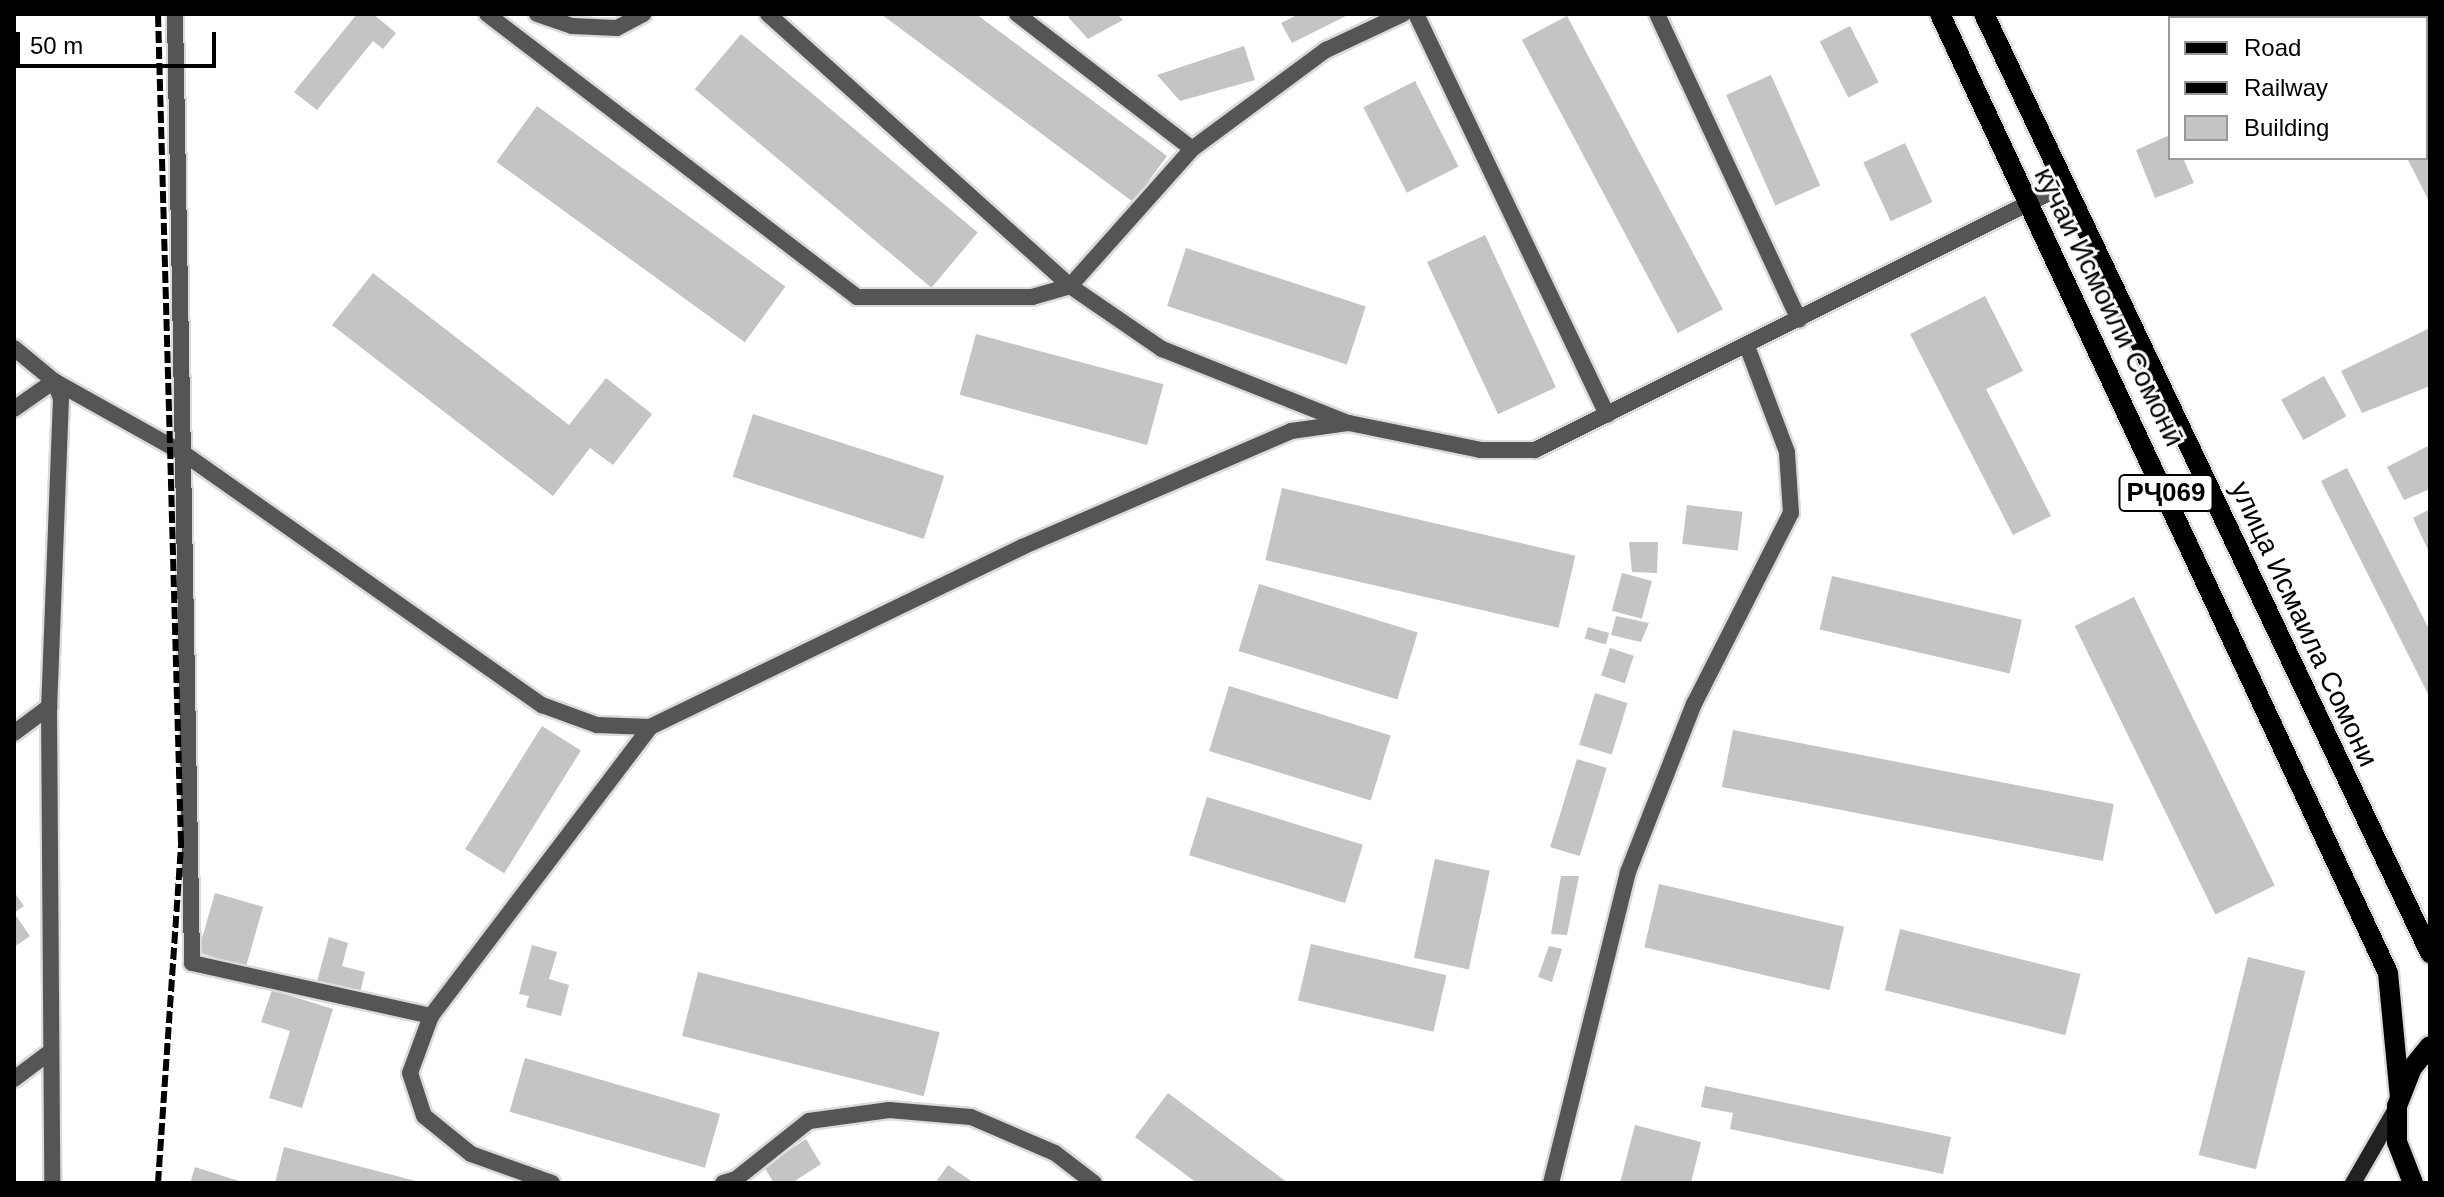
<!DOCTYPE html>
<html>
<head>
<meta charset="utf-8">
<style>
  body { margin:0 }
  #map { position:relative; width:2444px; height:1197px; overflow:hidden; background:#fff; font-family:Arial,sans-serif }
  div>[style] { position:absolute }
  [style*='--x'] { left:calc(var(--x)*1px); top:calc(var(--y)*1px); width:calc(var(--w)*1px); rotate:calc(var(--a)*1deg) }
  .building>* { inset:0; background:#c4c4c4; transform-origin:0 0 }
  .roads { filter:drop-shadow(2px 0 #dbdbdb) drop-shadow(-2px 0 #dbdbdb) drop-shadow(0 2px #dbdbdb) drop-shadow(0 -2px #dbdbdb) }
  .street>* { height:16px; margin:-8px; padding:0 8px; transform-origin:8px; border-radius:8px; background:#555 }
  .secondary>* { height:16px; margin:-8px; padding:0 8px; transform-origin:8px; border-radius:8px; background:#222 }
  .primary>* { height:20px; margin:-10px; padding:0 10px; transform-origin:10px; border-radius:10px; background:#000 }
  .rail>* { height:6px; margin-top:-3px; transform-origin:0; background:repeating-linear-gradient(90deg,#000 0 12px,transparent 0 16px) }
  span { translate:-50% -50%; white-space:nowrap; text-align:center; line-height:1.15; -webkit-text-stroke:6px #fff; paint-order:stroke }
  .shield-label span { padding:2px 6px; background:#fff; border:2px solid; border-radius:6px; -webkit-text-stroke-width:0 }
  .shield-label { font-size:26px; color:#000; font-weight:700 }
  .street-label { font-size:28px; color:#000 }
  .frame { position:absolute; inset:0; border:16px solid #000; pointer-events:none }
  .legend { position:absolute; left:2168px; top:16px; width:260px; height:144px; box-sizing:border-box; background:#fff; border:2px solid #999; margin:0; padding:10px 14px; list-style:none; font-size:24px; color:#000 }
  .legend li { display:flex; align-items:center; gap:16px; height:40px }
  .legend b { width:40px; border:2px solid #999 }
  .scale { position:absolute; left:16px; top:32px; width:200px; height:36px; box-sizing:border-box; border:4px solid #000; border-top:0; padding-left:10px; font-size:24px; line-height:28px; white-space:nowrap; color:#000; -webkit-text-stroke:6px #fff; paint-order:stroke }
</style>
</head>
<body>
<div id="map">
  <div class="building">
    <div style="clip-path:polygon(357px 14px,373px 14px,396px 33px,383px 49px,373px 41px,317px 110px,294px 92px)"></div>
    <div style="clip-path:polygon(881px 14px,976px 14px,1167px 156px,1133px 202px)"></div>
    <div style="clip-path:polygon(1073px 14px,1117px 14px,1123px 20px,1088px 39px,1068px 17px)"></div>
    <div style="clip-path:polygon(1299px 14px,1350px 14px,1292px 43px,1281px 23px)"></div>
    <div style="clip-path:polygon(2347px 14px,2429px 14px,2430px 26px,2426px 28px,2426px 18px)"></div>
    <div style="left:1567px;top:16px;width:332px;height:51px;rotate:62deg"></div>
    <div style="left:1850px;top:26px;width:63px;height:34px;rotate:63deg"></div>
    <div style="left:741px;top:34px;width:309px;height:72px;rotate:40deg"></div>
    <div style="clip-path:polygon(1244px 46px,1255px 80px,1180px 101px,1157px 75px)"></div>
    <div style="left:1771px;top:75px;width:121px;height:49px;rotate:66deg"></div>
    <div style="left:1415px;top:81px;width:96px;height:58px;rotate:63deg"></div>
    <div style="left:537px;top:106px;width:307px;height:69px;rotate:36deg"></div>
    <div style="clip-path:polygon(2170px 135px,2170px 158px,2183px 158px,2194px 183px,2155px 198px,2136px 150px)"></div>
    <div style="clip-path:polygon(2426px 141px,2430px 149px,2430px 203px,2407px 158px,2426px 158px)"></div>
    <div style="left:1905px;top:143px;width:65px;height:46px;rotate:65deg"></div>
    <div style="left:1485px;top:235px;width:168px;height:64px;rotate:65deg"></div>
    <div style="left:1186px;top:248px;width:189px;height:61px;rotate:18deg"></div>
    <div style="clip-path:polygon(373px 273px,569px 425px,606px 378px,652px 414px,613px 465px,590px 448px,553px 496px,332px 325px)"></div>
    <div style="clip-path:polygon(1985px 296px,2023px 371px,1986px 389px,2051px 516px,2013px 535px,1910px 334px)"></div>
    <div style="clip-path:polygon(2430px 328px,2430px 386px,2362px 413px,2341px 371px)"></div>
    <div style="left:976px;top:334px;width:194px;height:63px;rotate:15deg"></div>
    <div style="left:2324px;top:376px;width:46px;height:49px;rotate:61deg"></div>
    <div style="left:753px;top:414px;width:201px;height:66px;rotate:18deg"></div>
    <div style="clip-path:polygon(2430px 445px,2430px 489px,2404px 500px,2387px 467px)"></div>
    <div style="clip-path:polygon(2347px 468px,2430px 631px,2430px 698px,2321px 481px)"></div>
    <div style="left:1282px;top:488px;width:301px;height:74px;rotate:13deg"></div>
    <div style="left:1687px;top:505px;width:56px;height:39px;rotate:7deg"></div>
    <div style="clip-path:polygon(2430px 509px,2430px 554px,2413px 518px)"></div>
    <div style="clip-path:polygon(1629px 542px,1658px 542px,1657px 573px,1632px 572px)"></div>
    <div style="left:1622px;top:573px;width:31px;height:39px;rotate:15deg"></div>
    <div style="left:1832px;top:576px;width:195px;height:55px;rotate:13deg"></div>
    <div style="left:1259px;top:584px;width:166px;height:70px;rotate:17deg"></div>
    <div style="left:2134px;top:597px;width:321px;height:66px;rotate:64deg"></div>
    <div style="clip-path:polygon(1616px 616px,1649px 623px,1641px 642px,1611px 635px)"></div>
    <div style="left:1588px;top:627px;width:22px;height:12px;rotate:16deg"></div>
    <div style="left:1610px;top:648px;width:25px;height:29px;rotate:18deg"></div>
    <div style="left:1229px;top:686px;width:169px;height:68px;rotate:17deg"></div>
    <div style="left:1595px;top:693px;width:34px;height:54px;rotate:17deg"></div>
    <div style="left:542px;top:726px;width:46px;height:145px;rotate:32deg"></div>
    <div style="left:1733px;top:730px;width:388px;height:58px;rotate:11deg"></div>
    <div style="left:1577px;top:759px;width:31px;height:92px;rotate:17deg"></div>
    <div style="left:1207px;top:797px;width:163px;height:61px;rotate:17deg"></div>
    <div style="left:1435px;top:859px;width:56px;height:101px;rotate:12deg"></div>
    <div style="clip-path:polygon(1561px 876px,1579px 876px,1567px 935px,1551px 934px)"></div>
    <div style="left:1659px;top:884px;width:190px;height:65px;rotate:13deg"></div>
    <div style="clip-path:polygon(14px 892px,24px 906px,14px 913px,30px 936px,14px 947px)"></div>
    <div style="left:215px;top:893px;width:50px;height:62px;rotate:16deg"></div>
    <div style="left:1900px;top:929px;width:186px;height:63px;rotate:14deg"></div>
    <div style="clip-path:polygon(329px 937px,348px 943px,342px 966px,365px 972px,359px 997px,316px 985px)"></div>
    <div style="left:1311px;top:944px;width:139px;height:58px;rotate:13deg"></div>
    <div style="clip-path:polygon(532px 945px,557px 952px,549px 979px,569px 985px,561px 1016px,526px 1007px,529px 996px,519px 994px)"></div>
    <div style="clip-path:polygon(1549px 946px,1562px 949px,1552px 982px,1538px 977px)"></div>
    <div style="left:2248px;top:957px;width:59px;height:204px;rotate:14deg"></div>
    <div style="left:698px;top:972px;width:249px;height:66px;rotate:14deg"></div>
    <div style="clip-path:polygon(272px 990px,333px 1009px,302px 1108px,269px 1098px,290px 1031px,261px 1022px)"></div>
    <div style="left:525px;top:1058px;width:203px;height:56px;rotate:16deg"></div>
    <div style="clip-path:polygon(1705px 1086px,1951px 1137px,1943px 1174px,1730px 1129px,1733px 1113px,1701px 1107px)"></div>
    <div style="clip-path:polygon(1168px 1093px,1288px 1183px,1197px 1183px,1135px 1137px)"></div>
    <div style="clip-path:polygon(1635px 1125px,1701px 1142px,1691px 1183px,1620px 1183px)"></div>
    <div style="clip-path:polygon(806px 1139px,821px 1164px,792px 1183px,774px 1183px,764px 1167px)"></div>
    <div style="clip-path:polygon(284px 1147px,420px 1182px,420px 1183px,275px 1183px)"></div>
    <div style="clip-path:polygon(948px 1165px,974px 1183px,935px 1183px)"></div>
    <div style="clip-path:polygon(195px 1167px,242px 1182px,242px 1183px,190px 1183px)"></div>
  </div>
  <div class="roads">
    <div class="street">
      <div style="--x:175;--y:14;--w:949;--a:88.97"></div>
      <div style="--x:192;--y:963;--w:245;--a:12.5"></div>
      <div style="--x:487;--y:14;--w:466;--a:37.4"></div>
      <div style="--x:857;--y:297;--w:175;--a:0"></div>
      <div style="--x:1032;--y:297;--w:40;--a:-16"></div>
      <div style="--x:1070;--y:286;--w:183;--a:-48.3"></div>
      <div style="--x:1192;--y:149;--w:167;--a:-36.5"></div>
      <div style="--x:1326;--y:50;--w:85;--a:-25.1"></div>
      <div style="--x:537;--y:14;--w:37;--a:19"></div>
      <div style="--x:572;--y:26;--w:45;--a:2.5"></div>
      <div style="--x:617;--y:28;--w:30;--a:-28"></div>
      <div style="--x:768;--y:14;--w:406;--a:42"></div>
      <div style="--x:1070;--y:286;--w:112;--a:34.4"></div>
      <div style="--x:1162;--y:349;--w:200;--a:21.7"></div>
      <div style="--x:1017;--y:14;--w:221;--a:37.6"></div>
      <div style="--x:1416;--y:14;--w:444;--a:64.5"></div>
      <div style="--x:1657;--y:14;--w:337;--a:65.1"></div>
      <div style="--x:14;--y:348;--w:52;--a:39.5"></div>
      <div style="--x:54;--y:381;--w:18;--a:68"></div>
      <div style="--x:61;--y:398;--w:309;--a:92.2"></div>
      <div style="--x:49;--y:707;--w:476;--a:89.6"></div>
      <div style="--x:14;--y:409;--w:49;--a:-35"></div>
      <div style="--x:54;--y:381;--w:148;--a:29.2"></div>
      <div style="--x:183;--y:453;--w:439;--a:35.1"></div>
      <div style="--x:542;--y:705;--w:59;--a:20"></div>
      <div style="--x:597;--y:725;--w:53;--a:2.2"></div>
      <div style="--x:650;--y:727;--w:413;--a:-25.8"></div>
      <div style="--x:1022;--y:547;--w:293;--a:-23.3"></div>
      <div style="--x:1291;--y:431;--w:59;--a:-7.9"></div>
      <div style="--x:1349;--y:423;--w:134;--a:11.6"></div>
      <div style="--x:1480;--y:450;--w:55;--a:0"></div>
      <div style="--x:1535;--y:450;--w:590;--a:-26.57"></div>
      <div style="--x:14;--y:733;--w:44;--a:-36.6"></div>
      <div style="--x:14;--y:1079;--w:45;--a:-36.9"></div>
      <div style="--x:552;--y:1183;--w:86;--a:-160.3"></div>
      <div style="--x:471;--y:1154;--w:60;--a:-141"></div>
      <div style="--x:424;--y:1116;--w:45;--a:-108"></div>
      <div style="--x:410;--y:1073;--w:61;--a:-69.8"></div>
      <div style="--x:431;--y:1016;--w:363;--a:-52.8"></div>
      <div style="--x:723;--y:1183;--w:14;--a:-17"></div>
      <div style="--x:736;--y:1179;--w:93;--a:-38.5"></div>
      <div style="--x:809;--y:1121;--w:81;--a:-7.8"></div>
      <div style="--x:889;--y:1110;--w:82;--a:4.9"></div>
      <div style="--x:971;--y:1117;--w:91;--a:23.2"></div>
      <div style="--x:1055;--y:1153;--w:49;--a:37.6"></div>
      <div style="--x:1551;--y:1183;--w:320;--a:-76.1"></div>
      <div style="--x:1628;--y:872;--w:180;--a:-68.6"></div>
      <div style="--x:1694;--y:704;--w:214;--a:-63.1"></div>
      <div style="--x:1791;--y:513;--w:61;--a:-93.8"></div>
      <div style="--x:1787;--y:452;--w:113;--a:-110.7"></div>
    </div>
    <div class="secondary">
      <div style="--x:2353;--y:1183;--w:88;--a:-59.9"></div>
    </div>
    <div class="primary">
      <div style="--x:1940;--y:14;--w:1058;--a:64.96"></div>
      <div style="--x:2388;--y:973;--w:125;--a:84.5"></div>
      <div style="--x:1984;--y:14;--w:1040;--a:64.59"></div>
      <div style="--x:2413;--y:1183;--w:44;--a:-111.3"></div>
      <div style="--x:2397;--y:1142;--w:36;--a:-90"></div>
      <div style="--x:2397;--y:1106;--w:41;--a:-68.5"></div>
      <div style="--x:2412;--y:1068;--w:28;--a:-51"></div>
    </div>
  </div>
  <div class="rail">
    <div style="--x:158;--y:1183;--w:341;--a:-86.1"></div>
    <div style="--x:181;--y:843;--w:829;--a:-91.59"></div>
  </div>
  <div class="shield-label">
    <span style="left:2166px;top:493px">РҶ069</span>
  </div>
  <div class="street-label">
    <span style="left:2109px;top:307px;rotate:64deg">кӯчаи Исмоили Сомонӣ</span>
    <span style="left:2304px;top:624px;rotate:65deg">улица Исмаила Сомони</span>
  </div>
  <div class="frame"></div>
  <ul class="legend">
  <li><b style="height:10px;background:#000"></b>Road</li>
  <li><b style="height:10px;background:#000"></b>Railway</li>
  <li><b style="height:22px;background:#c4c4c4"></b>Building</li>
  </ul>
  <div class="scale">50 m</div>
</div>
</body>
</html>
